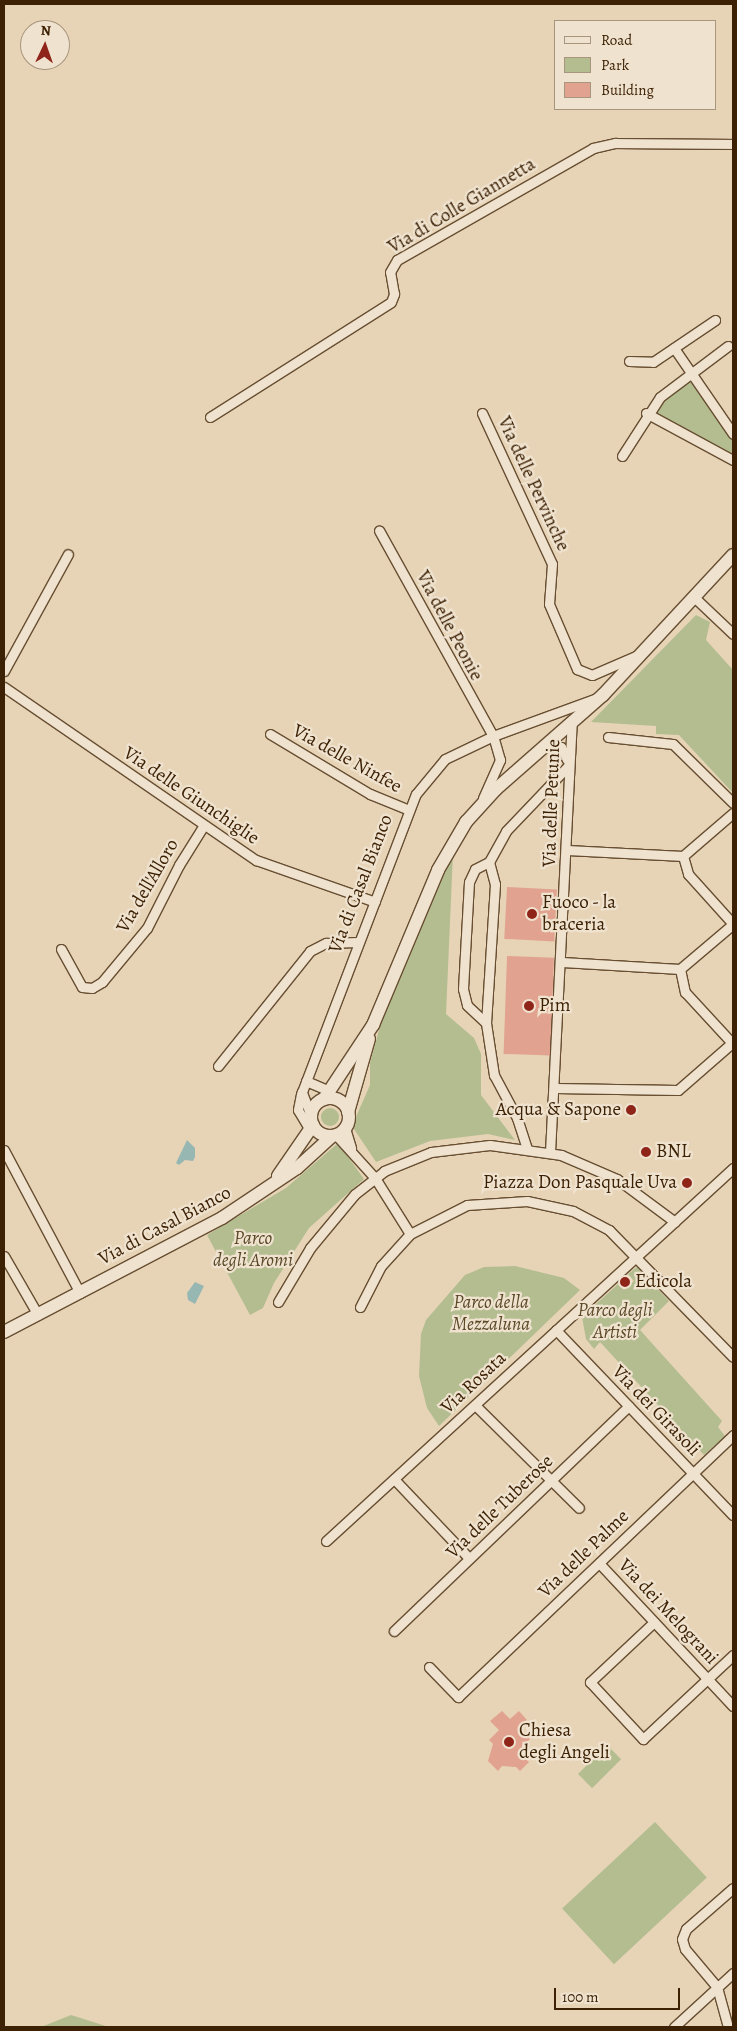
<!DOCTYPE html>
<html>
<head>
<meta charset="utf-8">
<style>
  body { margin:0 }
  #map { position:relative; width:737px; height:2031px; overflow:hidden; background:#e7d4b7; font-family:Alegreya,serif }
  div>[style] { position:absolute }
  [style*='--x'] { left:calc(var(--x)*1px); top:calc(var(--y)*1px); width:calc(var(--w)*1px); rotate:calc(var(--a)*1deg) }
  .green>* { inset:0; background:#b3bd90; transform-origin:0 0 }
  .round { border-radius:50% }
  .water>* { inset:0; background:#97b7b3 }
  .building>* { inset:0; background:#e1a38f; transform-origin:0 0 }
  .roads { filter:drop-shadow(1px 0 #684e31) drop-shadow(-1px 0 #684e31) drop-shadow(0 1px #684e31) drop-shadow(0 -1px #684e31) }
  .minor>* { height:9px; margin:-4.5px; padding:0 4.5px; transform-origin:4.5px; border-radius:4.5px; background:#efe3d0 }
  .secondary>* { height:12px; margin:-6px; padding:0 6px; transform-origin:6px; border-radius:6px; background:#efe3d0 }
  .secondary>.ring { margin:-6px; padding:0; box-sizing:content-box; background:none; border:12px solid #efe3d0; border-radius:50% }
  .dots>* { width:14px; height:14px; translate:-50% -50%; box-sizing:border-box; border:2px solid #efe3d0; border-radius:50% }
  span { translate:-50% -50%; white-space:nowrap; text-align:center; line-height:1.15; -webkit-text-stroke:4.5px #efe3d0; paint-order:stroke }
  .street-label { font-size:19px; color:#3d2104 }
  .poi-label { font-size:19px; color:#3d2104 }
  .left { translate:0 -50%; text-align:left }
  .right { translate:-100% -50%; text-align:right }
  .park-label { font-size:19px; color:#5a4827; font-style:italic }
  .frame { position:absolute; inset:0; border:5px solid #3d2104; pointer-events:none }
  .legend { position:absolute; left:554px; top:20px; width:162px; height:90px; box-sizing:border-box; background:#efe3d0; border:1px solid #a8957e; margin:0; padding:6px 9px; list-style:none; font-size:15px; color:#3d2104 }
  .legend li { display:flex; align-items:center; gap:10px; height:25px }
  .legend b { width:25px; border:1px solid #a8957e }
  .north { position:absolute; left:20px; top:20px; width:50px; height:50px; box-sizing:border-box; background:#efe3d0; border:1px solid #a8957e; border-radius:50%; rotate:3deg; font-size:14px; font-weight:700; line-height:20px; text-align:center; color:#3d2104 }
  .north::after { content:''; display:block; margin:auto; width:18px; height:22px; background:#8f2418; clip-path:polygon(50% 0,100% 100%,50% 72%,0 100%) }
  .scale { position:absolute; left:554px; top:1988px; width:126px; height:22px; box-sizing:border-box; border:2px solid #3d2104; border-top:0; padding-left:6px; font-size:15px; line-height:18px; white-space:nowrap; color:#3d2104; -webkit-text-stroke:4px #efe3d0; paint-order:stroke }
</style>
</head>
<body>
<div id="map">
  <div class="green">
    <div style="clip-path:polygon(688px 377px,733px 437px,733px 454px,655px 413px,655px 408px)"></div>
    <div style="clip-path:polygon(696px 615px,710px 622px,706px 640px,733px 670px,733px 793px,679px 735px,656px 734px,656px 726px,591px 722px)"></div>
    <div style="clip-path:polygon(453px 853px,446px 1014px,474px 1038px,481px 1054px,481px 1095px,515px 1140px,488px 1134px,430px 1141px,376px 1162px,352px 1126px,370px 1085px,370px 1063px,380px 1026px)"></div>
    <div class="round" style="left:321px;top:1108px;width:18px;height:18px"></div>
    <div style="clip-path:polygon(338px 1143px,364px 1179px,309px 1228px,274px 1283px,263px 1308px,250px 1315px,207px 1235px,286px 1188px)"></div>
    <div style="clip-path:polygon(515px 1266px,564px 1278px,580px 1290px,439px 1426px,427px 1408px,419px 1376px,421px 1334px,426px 1320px,465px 1275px,484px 1267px)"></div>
    <div style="clip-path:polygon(637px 1267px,669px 1301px,640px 1330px,722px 1421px,718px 1427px,725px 1436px,704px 1455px,600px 1342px,594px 1349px,586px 1339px,582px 1317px,618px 1284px,624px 1290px,634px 1281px,628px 1274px)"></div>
    <div style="left:607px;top:1745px;width:20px;height:41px;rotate:45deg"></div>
    <div style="left:655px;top:1822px;width:76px;height:127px;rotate:47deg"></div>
    <div style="clip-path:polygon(71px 2015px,109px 2027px,41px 2027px)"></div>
  </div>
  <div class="water">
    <div style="clip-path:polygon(187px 1140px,195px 1148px,195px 1157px,193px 1161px,185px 1160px,179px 1165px,176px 1163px)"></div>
    <div style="clip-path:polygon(195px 1282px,204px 1286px,195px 1304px,188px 1300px,187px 1293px)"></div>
  </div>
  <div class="building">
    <div style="left:507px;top:887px;width:50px;height:52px;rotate:3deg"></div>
    <div style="left:507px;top:956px;width:47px;height:98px;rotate:2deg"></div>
    <div style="clip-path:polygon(502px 1711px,510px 1719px,519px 1711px,527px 1720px,519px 1728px,530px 1739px,524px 1745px,525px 1758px,529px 1762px,520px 1771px,516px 1767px,502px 1766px,498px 1771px,488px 1761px,493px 1744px,489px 1740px,499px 1730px,490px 1721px)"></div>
  </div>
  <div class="roads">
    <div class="minor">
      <div style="--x:674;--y:348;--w:104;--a:55.5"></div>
      <div style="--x:629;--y:361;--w:24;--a:2"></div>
      <div style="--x:653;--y:362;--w:75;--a:-34.1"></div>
      <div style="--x:482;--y:413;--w:166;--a:65.1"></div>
      <div style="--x:552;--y:564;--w:40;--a:94.3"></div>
      <div style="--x:549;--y:604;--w:71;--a:66.7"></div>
      <div style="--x:577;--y:669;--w:16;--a:22"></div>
      <div style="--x:592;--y:675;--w:48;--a:-23.4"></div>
      <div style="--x:646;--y:413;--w:99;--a:28.4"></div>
      <div style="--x:210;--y:417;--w:214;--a:-32.4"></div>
      <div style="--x:391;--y:302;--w:9;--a:-69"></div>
      <div style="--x:394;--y:294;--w:22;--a:-100"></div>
      <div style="--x:390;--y:272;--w:14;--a:-60"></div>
      <div style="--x:397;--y:260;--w:226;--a:-29.7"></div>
      <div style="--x:593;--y:148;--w:23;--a:-13"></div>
      <div style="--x:615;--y:143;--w:118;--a:0.5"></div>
      <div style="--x:622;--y:456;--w:70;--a:-57.2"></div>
      <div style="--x:660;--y:397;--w:85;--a:-36.9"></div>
      <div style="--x:695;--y:598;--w:52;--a:43.5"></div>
      <div style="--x:4;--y:671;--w:133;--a:-61.3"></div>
      <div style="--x:4;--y:687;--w:306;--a:34.5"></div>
      <div style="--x:256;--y:860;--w:126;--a:19.4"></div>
      <div style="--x:270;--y:734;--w:117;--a:31"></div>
      <div style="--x:370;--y:794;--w:42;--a:22.3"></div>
      <div style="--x:608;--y:737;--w:65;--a:6.1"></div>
      <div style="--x:673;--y:744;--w:84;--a:44.5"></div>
      <div style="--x:546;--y:746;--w:15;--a:4"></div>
      <div style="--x:561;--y:747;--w:14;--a:65"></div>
      <div style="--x:483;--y:798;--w:42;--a:-65.9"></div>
      <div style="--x:500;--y:760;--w:25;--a:-106"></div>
      <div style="--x:493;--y:736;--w:108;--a:-20.1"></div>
      <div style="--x:567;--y:850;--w:116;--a:3"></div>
      <div style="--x:683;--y:856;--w:66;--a:-40.7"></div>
      <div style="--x:683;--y:856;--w:19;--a:74"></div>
      <div style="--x:688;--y:874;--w:67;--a:48"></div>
      <div style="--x:489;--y:862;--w:23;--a:75"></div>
      <div style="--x:495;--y:884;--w:139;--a:93.7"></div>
      <div style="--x:486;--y:1023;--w:53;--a:81.3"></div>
      <div style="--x:494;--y:1075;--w:49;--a:61.9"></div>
      <div style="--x:517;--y:1118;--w:33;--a:72"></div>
      <div style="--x:489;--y:862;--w:35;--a:-61"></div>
      <div style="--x:506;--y:831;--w:91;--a:-46.3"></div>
      <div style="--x:61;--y:949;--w:43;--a:61.1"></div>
      <div style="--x:82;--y:987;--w:10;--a:6"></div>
      <div style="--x:92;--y:988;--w:12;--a:-31"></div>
      <div style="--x:102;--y:982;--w:70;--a:-50.2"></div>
      <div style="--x:147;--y:928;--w:71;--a:-63.1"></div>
      <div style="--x:179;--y:865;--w:47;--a:-58"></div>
      <div style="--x:562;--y:962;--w:118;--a:3.4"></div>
      <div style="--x:680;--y:969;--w:70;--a:-40.3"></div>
      <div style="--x:680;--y:969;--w:24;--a:78"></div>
      <div style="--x:685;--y:992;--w:69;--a:47.3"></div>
      <div style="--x:486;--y:1023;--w:26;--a:-137"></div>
      <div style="--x:467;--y:1005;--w:16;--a:-104"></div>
      <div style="--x:463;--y:989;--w:107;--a:-86.8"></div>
      <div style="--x:469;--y:882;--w:14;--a:-65"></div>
      <div style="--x:475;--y:869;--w:16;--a:-27"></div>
      <div style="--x:218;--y:1066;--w:147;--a:-51.3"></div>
      <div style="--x:310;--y:951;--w:18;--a:-27"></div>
      <div style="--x:326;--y:943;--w:32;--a:-2"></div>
      <div style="--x:306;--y:1081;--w:26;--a:23"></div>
      <div style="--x:555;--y:1088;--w:123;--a:0.9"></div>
      <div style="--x:678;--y:1090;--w:73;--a:-41.1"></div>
      <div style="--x:301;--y:1094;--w:16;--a:101"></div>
      <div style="--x:298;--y:1110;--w:23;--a:59"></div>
      <div style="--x:311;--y:1116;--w:26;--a:-111"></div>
      <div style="--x:302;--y:1092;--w:319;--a:-69.1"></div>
      <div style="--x:416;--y:794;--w:45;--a:-50.4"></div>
      <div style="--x:445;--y:759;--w:53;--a:-25.6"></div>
      <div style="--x:493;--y:736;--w:235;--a:-119"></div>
      <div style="--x:345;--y:1128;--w:21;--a:73"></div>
      <div style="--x:336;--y:1135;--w:58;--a:47.8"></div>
      <div style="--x:375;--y:1178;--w:66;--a:58"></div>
      <div style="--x:4;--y:1150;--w:162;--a:62"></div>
      <div style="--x:550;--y:1152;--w:428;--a:-87.1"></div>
      <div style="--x:4;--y:1256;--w:68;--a:60"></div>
      <div style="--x:278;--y:1302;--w:63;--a:-59.3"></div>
      <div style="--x:310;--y:1248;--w:70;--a:-50.2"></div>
      <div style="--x:355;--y:1194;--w:37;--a:-38"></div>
      <div style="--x:384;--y:1171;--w:51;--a:-22"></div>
      <div style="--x:431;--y:1152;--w:59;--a:-6.8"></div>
      <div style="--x:490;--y:1145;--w:72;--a:8"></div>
      <div style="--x:561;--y:1155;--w:61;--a:23.2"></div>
      <div style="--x:617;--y:1179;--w:72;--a:36.6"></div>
      <div style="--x:360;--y:1307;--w:46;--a:-62.9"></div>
      <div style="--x:381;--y:1266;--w:43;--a:-47.8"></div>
      <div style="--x:410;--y:1234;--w:64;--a:-27"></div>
      <div style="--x:467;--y:1205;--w:60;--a:-3.8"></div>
      <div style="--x:527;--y:1201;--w:47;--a:12.3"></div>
      <div style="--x:573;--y:1211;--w:41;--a:27.8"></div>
      <div style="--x:609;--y:1230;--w:177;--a:45.7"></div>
      <div style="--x:556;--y:1330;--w:256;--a:46.3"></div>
      <div style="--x:475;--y:1405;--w:146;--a:44.7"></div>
      <div style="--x:394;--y:1479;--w:109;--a:46.5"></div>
      <div style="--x:326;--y:1541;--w:552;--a:-42.5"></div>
      <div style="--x:599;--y:1563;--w:196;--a:46.9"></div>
      <div style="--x:654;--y:1622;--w:88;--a:136.8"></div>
      <div style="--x:590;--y:1682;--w:78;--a:47.1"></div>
      <div style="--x:643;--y:1739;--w:123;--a:-43"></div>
      <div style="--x:394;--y:1631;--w:325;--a:-43.8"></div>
      <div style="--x:429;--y:1667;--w:42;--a:46"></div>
      <div style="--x:458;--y:1697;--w:380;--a:-43.6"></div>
      <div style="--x:674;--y:2027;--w:80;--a:-42.5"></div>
      <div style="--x:728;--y:2027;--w:41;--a:-105.4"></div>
      <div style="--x:717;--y:1987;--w:50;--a:-130.1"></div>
      <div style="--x:685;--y:1949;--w:10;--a:-107"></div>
      <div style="--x:682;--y:1939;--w:11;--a:-68"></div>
      <div style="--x:686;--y:1929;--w:62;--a:-41.1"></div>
    </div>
    <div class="secondary">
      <div class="ring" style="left:311px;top:1098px;width:26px;height:26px"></div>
      <div style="--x:324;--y:1099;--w:89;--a:-56.5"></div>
      <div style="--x:373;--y:1025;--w:168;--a:-67.2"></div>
      <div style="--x:438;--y:870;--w:56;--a:-59.7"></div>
      <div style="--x:466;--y:822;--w:45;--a:-47.7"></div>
      <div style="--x:496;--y:789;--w:142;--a:-41.3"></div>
      <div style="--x:603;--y:695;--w:191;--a:-47.1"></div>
      <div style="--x:348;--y:1112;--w:76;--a:-74"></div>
      <div style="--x:278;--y:1176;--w:62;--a:-55.5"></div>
      <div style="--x:4;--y:1332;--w:246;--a:-27.6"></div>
      <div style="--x:222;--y:1218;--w:90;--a:-33.7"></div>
      <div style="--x:297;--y:1168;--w:47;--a:-42.4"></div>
    </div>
  </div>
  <div class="dots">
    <div style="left:532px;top:914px;background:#8f2418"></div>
    <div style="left:529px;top:1006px;background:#8f2418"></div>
    <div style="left:631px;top:1110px;background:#8f2418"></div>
    <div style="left:646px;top:1152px;background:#8f2418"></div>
    <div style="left:687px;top:1183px;background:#8f2418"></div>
    <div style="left:625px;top:1282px;background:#8f2418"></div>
    <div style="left:509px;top:1742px;background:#8f2418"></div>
  </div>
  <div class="street-label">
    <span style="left:462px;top:206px;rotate:-31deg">Via di Colle Giannetta</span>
    <span style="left:533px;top:484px;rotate:65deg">Via delle Pervinche</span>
    <span style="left:449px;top:626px;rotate:62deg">Via delle Peonie</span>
    <span style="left:347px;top:759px;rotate:29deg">Via delle Ninfee</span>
    <span style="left:191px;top:796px;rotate:34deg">Via delle Giunchiglie</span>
    <span style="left:552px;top:803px;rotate:-88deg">Via delle Petunie</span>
    <span style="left:361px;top:884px;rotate:-69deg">Via di Casal Bianco</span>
    <span style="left:148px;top:886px;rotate:-60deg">Via dell'Alloro</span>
    <span style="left:165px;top:1226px;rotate:-28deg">Via di Casal Bianco</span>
    <span style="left:474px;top:1383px;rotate:-43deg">Via Rosata</span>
    <span style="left:656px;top:1411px;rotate:46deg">Via dei Girasoli</span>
    <span style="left:500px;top:1507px;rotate:-44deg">Via delle Tuberose</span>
    <span style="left:584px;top:1554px;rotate:-44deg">Via delle Palme</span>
    <span style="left:668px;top:1612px;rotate:47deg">Via dei Melograni</span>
  </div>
  <div class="poi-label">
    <span class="left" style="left:542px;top:914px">Fuoco - la<br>braceria</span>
    <span class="left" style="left:539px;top:1006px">Pim</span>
    <span class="right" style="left:621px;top:1110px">Acqua &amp; Sapone</span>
    <span class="left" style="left:656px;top:1152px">BNL</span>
    <span class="right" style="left:677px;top:1183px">Piazza Don Pasquale Uva</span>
    <span class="left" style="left:635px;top:1282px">Edicola</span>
    <span class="left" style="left:519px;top:1742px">Chiesa<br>degli Angeli</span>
  </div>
  <div class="park-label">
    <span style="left:253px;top:1250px">Parco<br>degli Aromi</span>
    <span style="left:491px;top:1314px">Parco della<br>Mezzaluna</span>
    <span style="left:615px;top:1322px">Parco degli<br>Artisti</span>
  </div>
  <div class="frame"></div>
  <ul class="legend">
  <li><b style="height:6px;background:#efe3d0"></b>Road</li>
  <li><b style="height:14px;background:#b3bd90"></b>Park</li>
  <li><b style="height:14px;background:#e1a38f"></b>Building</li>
  </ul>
  <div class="north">N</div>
  <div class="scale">100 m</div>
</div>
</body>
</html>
